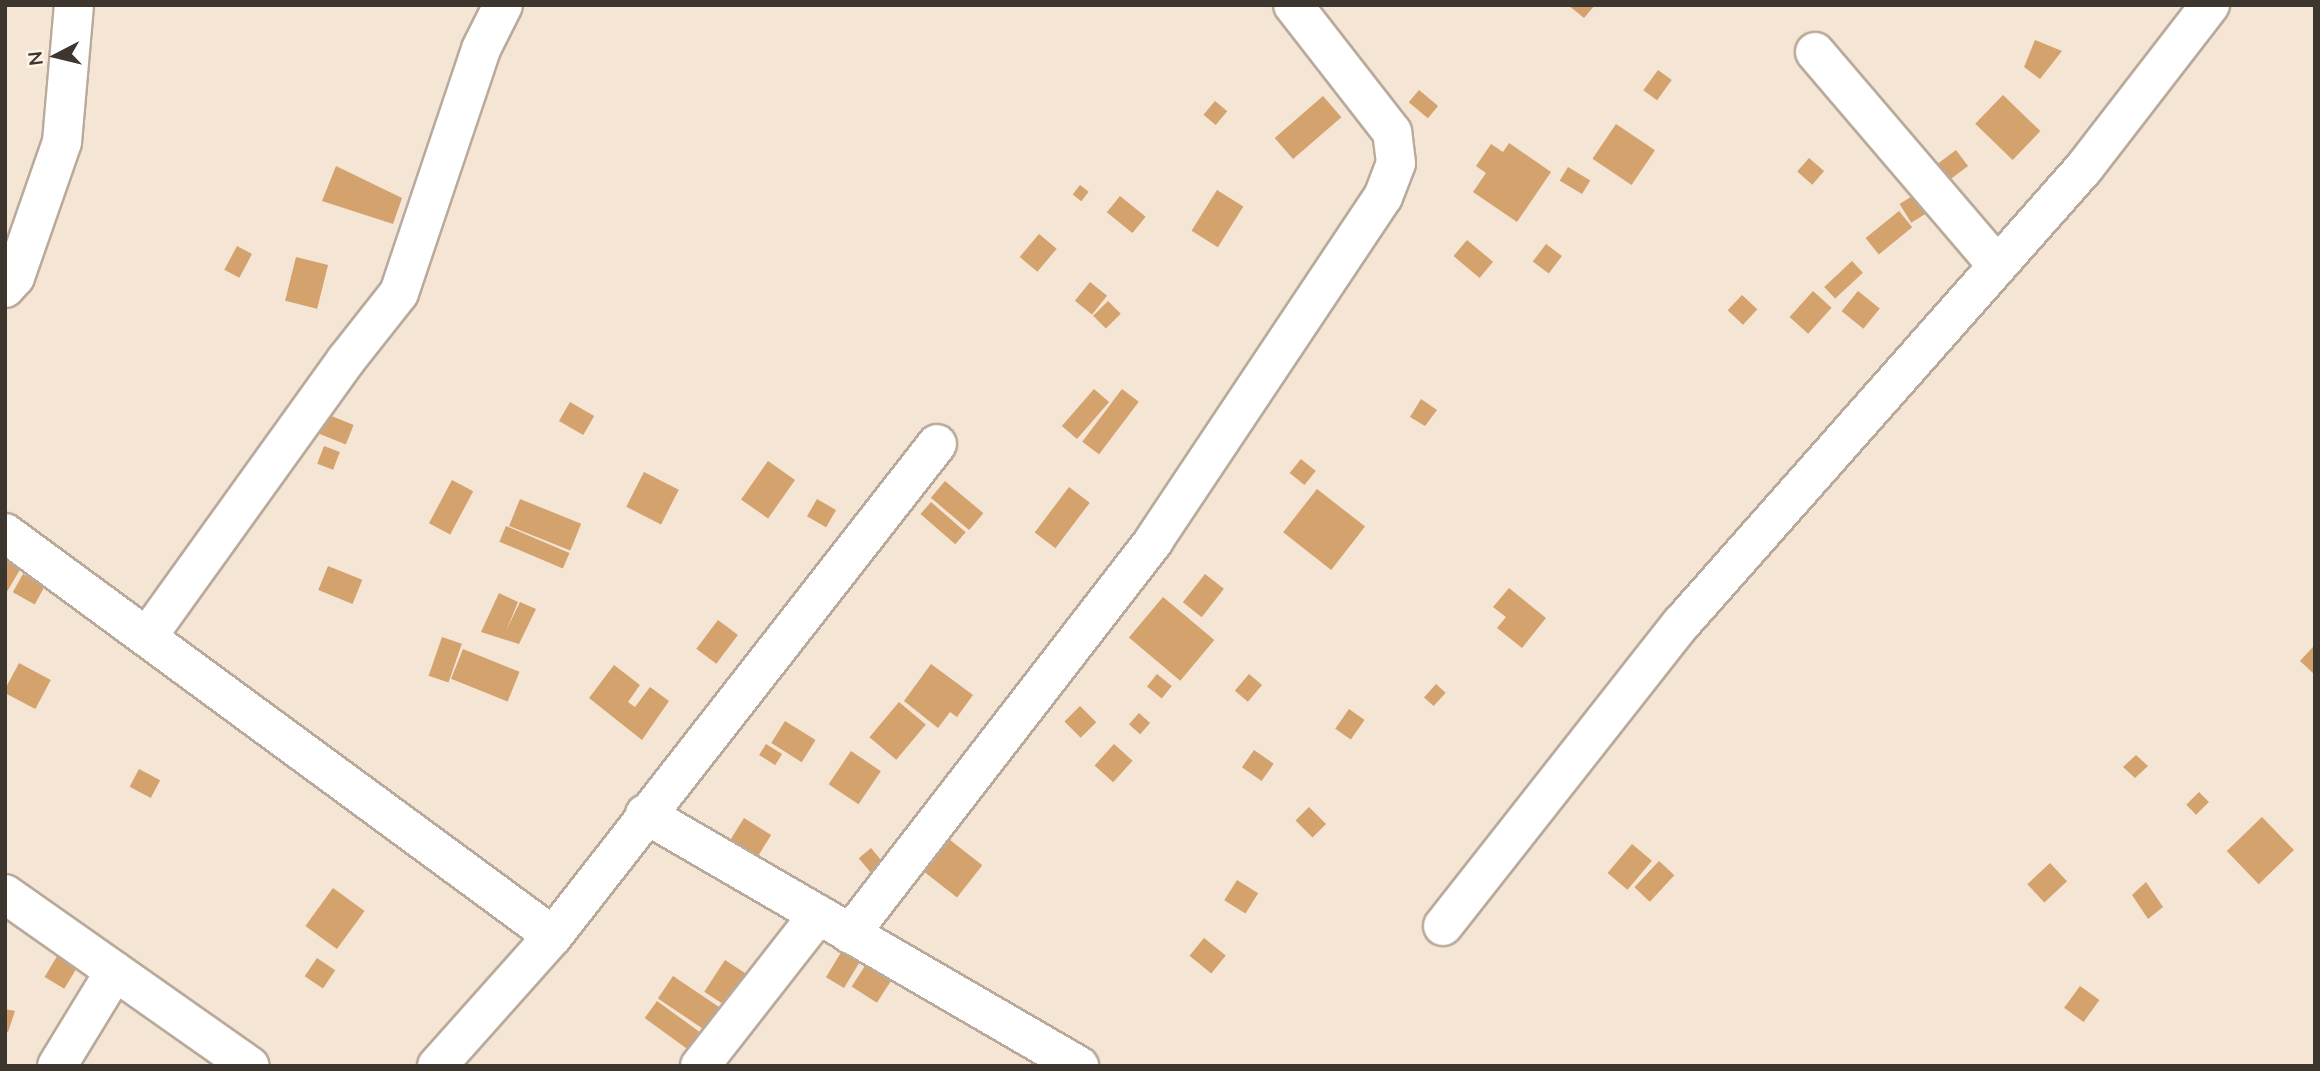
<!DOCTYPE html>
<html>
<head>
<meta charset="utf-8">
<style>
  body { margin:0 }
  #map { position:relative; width:2320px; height:1071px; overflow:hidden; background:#f5e5d4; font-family:Mulish,sans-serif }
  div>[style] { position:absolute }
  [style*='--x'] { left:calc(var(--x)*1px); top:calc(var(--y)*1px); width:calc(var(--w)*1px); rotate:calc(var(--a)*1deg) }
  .building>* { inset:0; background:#d3a26d; transform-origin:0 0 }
  .roads { filter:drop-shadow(2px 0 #b9aa9b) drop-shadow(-2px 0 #b9aa9b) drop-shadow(0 2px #b9aa9b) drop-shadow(0 -2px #b9aa9b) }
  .minor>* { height:38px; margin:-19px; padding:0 19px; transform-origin:19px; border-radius:19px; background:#fff }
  span { translate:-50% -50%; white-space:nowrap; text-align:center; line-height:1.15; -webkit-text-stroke:5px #fdf3e9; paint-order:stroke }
  .frame { position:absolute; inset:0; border:7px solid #3c362f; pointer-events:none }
  .north { position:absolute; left:21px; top:21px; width:70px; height:70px; -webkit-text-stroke:5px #fdf3e9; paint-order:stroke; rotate:263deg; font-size:19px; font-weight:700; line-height:28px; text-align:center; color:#3c362f }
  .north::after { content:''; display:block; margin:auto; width:24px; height:32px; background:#3c362f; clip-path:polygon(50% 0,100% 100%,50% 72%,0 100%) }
</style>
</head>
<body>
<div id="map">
  <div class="building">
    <div style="clip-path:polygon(1568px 5px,1595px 5px,1584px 18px)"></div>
    <div style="clip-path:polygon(2035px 40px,2062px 51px,2040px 79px,2024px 67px)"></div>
    <div style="left:1658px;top:70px;width:17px;height:25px;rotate:36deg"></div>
    <div style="left:1419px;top:90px;width:25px;height:16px;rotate:40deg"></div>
    <div style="left:2003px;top:95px;width:52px;height:40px;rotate:44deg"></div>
    <div style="left:1323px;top:96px;width:28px;height:64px;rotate:49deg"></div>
    <div style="left:1215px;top:101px;width:16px;height:18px;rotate:40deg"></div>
    <div style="left:1616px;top:124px;width:47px;height:42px;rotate:34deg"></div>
    <div style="clip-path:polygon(1509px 143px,1551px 172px,1517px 222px,1473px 192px,1486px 173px,1476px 166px,1491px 144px,1503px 152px)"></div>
    <div style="left:1956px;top:150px;width:20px;height:28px;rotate:53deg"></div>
    <div style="left:1809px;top:158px;width:20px;height:18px;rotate:41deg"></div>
    <div style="clip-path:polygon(336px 166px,402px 198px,393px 224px,322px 201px)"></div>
    <div style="left:1568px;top:167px;width:26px;height:16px;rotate:31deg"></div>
    <div style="left:1080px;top:185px;width:11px;height:12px;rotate:38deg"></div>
    <div style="left:1217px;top:190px;width:31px;height:48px;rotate:32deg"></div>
    <div style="left:1914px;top:195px;width:22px;height:17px;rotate:58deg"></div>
    <div style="left:1120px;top:196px;width:33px;height:21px;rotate:39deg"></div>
    <div style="left:1899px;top:211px;width:21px;height:43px;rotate:51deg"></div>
    <div style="left:1039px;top:234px;width:23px;height:30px;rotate:40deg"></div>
    <div style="left:1467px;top:240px;width:34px;height:21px;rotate:40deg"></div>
    <div style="left:1546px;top:244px;width:20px;height:22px;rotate:37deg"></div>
    <div style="left:237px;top:246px;width:17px;height:27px;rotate:28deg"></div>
    <div style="left:296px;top:257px;width:33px;height:45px;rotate:14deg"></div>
    <div style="left:1852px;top:261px;width:16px;height:38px;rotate:47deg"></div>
    <div style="left:1090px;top:282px;width:22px;height:24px;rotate:39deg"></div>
    <div style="left:1813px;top:291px;width:25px;height:35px;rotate:42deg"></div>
    <div style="left:1858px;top:291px;width:28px;height:26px;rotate:39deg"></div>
    <div style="left:1742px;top:295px;width:21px;height:21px;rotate:43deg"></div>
    <div style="left:1108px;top:301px;width:18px;height:21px;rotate:45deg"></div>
    <div style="left:1094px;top:389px;width:20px;height:49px;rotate:41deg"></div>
    <div style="left:1122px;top:389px;width:21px;height:66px;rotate:37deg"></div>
    <div style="clip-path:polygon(1421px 399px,1437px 410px,1425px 426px,1410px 417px)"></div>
    <div style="left:570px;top:402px;width:28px;height:22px;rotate:30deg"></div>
    <div style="left:324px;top:413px;width:32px;height:21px;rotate:22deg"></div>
    <div style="left:324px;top:446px;width:17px;height:19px;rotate:21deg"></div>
    <div style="left:1301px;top:459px;width:19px;height:18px;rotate:39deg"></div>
    <div style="left:768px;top:461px;width:33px;height:47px;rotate:35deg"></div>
    <div style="left:644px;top:472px;width:39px;height:39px;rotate:27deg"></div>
    <div style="left:452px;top:480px;width:24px;height:49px;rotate:28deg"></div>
    <div style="left:945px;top:481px;width:50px;height:22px;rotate:40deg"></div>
    <div style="left:1069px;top:487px;width:26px;height:57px;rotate:37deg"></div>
    <div style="left:1317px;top:489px;width:61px;height:55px;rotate:38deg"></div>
    <div style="left:520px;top:499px;width:66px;height:29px;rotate:22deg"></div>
    <div style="left:817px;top:499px;width:22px;height:20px;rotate:30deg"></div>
    <div style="left:931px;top:502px;width:46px;height:16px;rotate:41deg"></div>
    <div style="left:506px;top:526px;width:69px;height:17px;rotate:23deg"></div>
    <div style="clip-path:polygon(5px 560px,21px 568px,5px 595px)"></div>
    <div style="left:328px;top:566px;width:37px;height:26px;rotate:22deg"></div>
    <div style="left:23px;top:574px;width:25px;height:21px;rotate:29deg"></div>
    <div style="left:1205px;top:574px;width:24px;height:36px;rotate:38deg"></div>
    <div style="clip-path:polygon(1509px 588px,1546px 618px,1522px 648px,1497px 628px,1506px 617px,1493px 607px)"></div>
    <div style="clip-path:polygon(499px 593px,518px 602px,506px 631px,520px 602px,536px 609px,519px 644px,481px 632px)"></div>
    <div style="left:1163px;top:597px;width:67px;height:53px;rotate:40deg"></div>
    <div style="left:718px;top:620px;width:25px;height:36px;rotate:37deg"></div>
    <div style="left:442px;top:637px;width:21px;height:41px;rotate:19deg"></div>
    <div style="clip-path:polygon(2313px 647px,2315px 649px,2315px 675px,2300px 661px)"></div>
    <div style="left:463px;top:649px;width:61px;height:32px;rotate:22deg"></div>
    <div style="left:19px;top:663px;width:36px;height:33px;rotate:28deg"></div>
    <div style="clip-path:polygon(931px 664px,973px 695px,957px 717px,950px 712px,938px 728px,904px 701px)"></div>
    <div style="clip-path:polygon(614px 665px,640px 685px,628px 702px,635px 707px,650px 687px,669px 701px,642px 740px,589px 698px)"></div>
    <div style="left:1157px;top:674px;width:19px;height:16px;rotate:39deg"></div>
    <div style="left:1249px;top:674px;width:17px;height:22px;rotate:40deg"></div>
    <div style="left:1436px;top:684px;width:13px;height:18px;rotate:42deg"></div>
    <div style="left:899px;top:702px;width:35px;height:46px;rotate:40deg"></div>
    <div style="left:1080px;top:706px;width:23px;height:22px;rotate:45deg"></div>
    <div style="left:1349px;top:709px;width:19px;height:24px;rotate:35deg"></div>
    <div style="left:1139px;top:713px;width:15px;height:15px;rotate:42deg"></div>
    <div style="left:785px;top:721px;width:36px;height:26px;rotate:32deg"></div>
    <div style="left:766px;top:744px;width:19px;height:13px;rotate:32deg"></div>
    <div style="left:1114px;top:744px;width:25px;height:29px;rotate:42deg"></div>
    <div style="left:1254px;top:750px;width:24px;height:21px;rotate:35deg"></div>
    <div style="left:851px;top:751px;width:36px;height:40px;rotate:34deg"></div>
    <div style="clip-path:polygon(2136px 755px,2148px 766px,2135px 778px,2123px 767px)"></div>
    <div style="left:139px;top:769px;width:24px;height:20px;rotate:28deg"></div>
    <div style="left:2199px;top:792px;width:14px;height:18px;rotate:45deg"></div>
    <div style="left:1309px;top:807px;width:24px;height:19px;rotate:45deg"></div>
    <div style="left:2262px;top:817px;width:46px;height:49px;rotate:46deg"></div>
    <div style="left:744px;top:818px;width:32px;height:40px;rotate:32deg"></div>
    <div style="left:950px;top:840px;width:41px;height:41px;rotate:38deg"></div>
    <div style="left:1632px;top:844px;width:26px;height:38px;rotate:40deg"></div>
    <div style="left:871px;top:848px;width:26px;height:16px;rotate:50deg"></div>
    <div style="left:1659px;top:861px;width:21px;height:36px;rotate:43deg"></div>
    <div style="left:2050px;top:863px;width:25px;height:31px;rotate:47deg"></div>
    <div style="left:1237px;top:880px;width:25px;height:24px;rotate:32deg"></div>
    <div style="clip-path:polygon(2146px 882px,2163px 907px,2148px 919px,2132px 895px)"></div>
    <div style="left:333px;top:888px;width:39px;height:47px;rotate:36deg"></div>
    <div style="left:1204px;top:938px;width:28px;height:23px;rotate:39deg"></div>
    <div style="left:843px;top:949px;width:21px;height:33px;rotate:31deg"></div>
    <div style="left:874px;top:952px;width:30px;height:41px;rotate:33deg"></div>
    <div style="left:59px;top:953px;width:23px;height:28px;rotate:31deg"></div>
    <div style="left:317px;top:958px;width:22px;height:22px;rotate:34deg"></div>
    <div style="left:725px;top:960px;width:38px;height:38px;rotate:33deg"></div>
    <div style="left:673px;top:976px;width:69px;height:27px;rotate:34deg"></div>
    <div style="left:2080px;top:986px;width:24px;height:27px;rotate:36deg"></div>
    <div style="left:657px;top:1001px;width:65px;height:21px;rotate:36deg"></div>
    <div style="clip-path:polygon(5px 1009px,15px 1011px,8px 1032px,5px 1031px)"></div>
  </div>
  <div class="roads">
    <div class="minor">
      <div style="--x:1815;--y:52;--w:280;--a:49.5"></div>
      <div style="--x:5;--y:288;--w:15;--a:-48"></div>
      <div style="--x:15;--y:277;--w:143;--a:-70.8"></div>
      <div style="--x:62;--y:142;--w:138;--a:-85"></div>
      <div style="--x:5;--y:533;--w:680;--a:36.33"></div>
      <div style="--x:147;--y:637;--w:341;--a:-54.3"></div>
      <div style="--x:346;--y:360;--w:85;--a:-51.7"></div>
      <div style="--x:399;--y:293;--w:257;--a:-71.4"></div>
      <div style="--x:481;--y:49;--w:49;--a:-63.4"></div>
      <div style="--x:645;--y:814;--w:502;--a:30.14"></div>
      <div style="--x:5;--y:894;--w:299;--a:35.1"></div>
      <div style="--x:1443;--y:926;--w:383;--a:-51.8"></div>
      <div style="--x:1680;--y:625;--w:610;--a:-48.52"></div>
      <div style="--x:2084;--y:168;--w:206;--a:-52.3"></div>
      <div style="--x:850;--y:934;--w:498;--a:-52.3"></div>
      <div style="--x:1154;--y:540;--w:412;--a:-56.3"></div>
      <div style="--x:1383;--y:197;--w:36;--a:-69"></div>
      <div style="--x:1396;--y:163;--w:31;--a:-97"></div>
      <div style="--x:1392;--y:132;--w:161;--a:-127.9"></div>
      <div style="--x:57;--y:1066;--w:111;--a:-58.6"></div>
      <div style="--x:437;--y:1066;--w:174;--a:-48.3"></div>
      <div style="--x:553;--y:936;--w:624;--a:-52.03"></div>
      <div style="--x:700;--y:1066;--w:192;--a:-52"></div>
    </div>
  </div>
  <div class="frame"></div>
  <div class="north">N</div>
</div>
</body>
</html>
